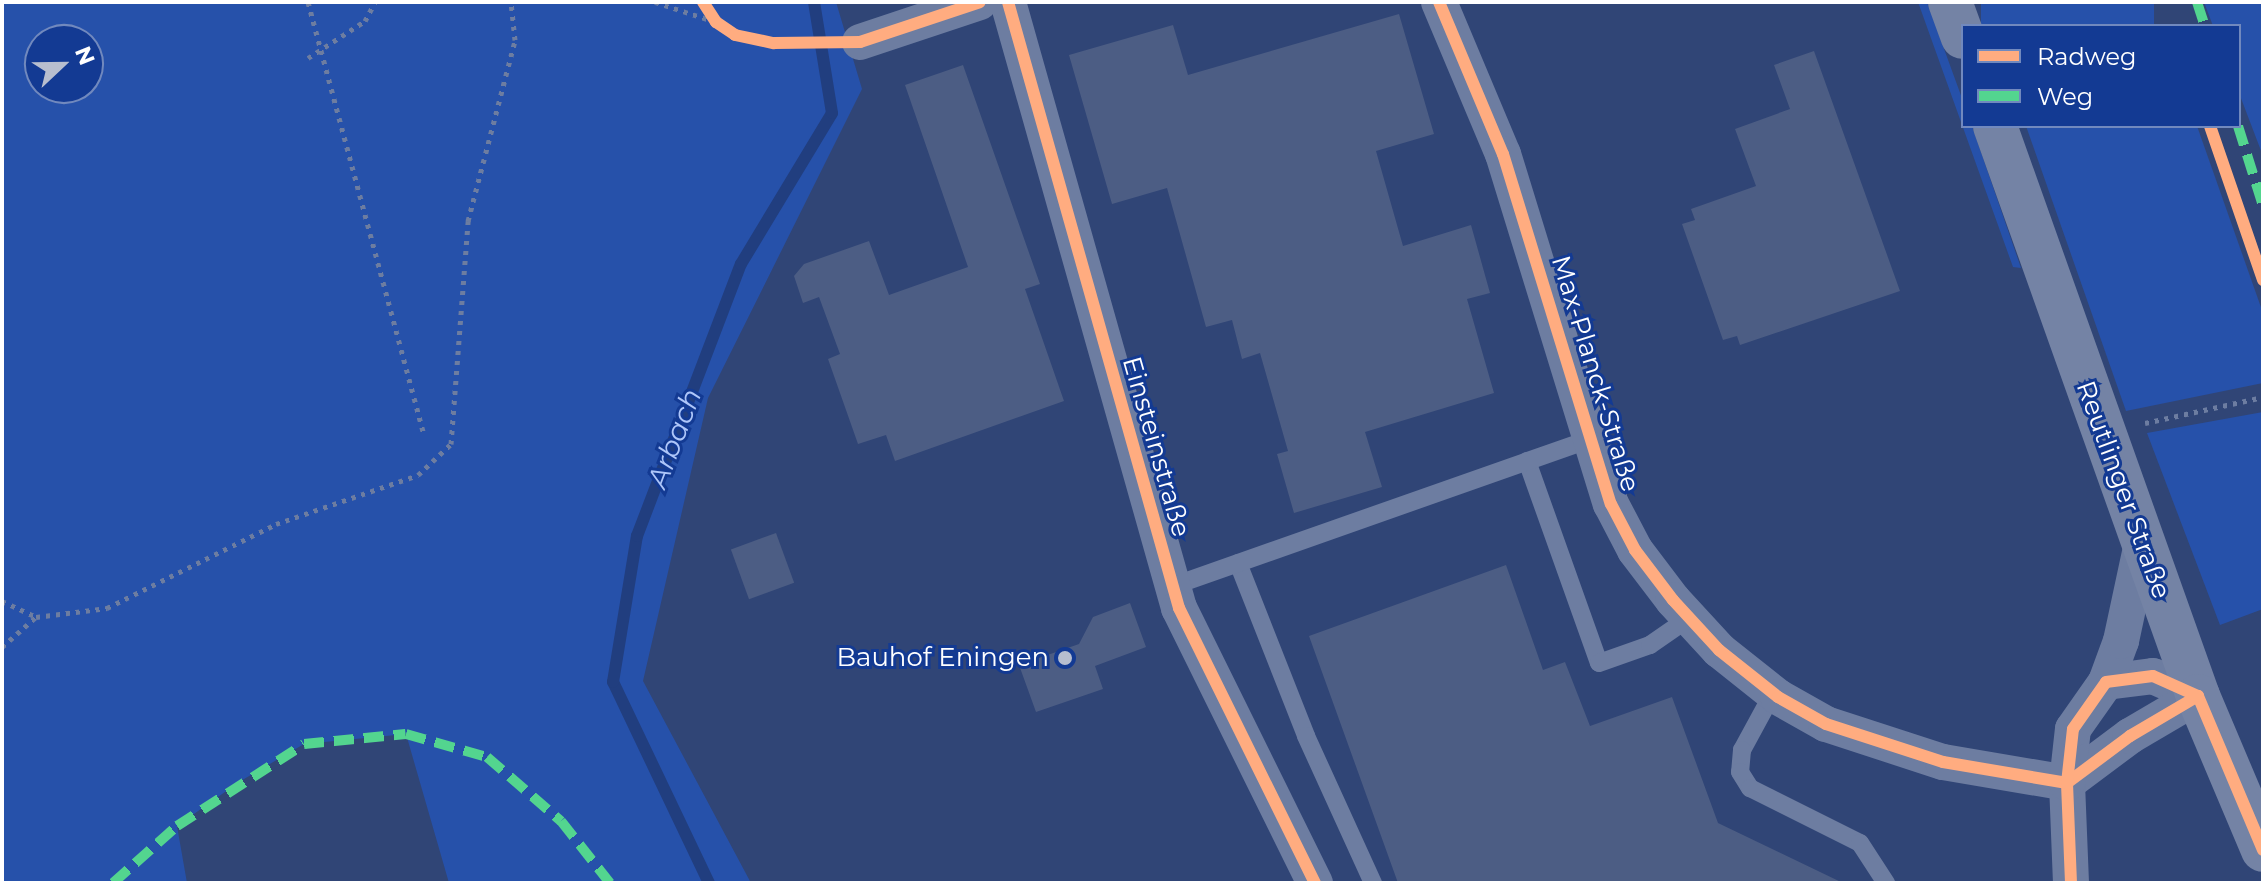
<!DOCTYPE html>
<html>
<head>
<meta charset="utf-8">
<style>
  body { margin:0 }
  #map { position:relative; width:2265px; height:885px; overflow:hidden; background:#304576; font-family:Montserrat,sans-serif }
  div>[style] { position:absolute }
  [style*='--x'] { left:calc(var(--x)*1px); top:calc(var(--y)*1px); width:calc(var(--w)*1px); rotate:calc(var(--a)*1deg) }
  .green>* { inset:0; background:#2651aa; transform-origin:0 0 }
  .stream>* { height:12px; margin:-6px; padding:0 6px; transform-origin:6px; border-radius:6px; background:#213e7f }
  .building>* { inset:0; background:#4c5d84; transform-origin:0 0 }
  .path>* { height:5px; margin-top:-2.5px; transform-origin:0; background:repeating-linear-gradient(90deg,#6d7da1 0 4px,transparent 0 10px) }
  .lane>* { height:18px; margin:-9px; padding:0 9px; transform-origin:9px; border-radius:9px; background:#6d7da1 }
  .street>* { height:36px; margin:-18px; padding:0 18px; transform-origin:18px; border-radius:18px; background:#6d7da1 }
  .secondary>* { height:44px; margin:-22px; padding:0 22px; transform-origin:22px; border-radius:22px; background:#7483a5 }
  .quiet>* { height:10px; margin-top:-5px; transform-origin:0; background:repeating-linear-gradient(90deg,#53d58f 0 20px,transparent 0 30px) }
  .cycleway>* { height:12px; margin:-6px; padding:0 6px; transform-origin:6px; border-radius:6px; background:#ffac80 }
  .dots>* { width:22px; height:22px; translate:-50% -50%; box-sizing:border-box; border:4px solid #133a93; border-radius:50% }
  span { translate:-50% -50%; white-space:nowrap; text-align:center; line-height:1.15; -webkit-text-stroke:6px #133a93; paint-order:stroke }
  .street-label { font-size:26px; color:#fff }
  .poi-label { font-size:26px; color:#fff }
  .right { translate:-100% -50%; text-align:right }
  .water-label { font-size:28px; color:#aec6f9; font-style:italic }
  .frame { position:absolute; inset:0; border:4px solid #fff; pointer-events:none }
  .legend { position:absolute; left:1961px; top:24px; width:280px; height:104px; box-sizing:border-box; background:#133a93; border:2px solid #7189be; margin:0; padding:10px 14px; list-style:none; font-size:24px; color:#fff }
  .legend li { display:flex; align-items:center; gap:16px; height:40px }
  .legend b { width:40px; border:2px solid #7189be }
  .north { position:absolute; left:24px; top:24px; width:80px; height:80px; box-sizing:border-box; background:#133a93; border:2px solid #7189be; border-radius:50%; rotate:68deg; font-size:22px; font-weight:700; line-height:32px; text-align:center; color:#fff }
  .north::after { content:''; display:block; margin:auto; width:28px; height:36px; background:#b7becf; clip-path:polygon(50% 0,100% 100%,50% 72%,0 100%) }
</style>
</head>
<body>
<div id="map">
  <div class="green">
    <div style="clip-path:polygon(evenodd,2px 2px,836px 2px,862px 89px,708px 398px,643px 681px,751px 883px,449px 883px,406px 734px,304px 744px,239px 782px,177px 826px,187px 883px,2px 883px,2px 2px,40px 40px,88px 40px,88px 88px,40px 88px,40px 40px)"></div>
    <div style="clip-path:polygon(1918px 2px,1927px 2px,1963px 101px,1963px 126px,1972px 126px,2021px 268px,2013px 267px)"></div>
    <div style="left:1981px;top:2px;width:173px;height:26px"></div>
    <div style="clip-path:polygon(2204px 2px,2263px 2px,2263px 156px,2239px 93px,2239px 26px,2213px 26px)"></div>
    <div style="clip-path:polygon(2026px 126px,2197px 126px,2263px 313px,2263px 383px,2126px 411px)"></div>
    <div style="clip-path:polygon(2263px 412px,2263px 609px,2220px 625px,2147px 433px)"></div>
  </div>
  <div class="stream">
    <div style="--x:709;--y:883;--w:223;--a:-115.5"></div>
    <div style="--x:613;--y:682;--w:148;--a:-80.7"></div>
    <div style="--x:637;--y:536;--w:291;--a:-69.1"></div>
    <div style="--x:741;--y:264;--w:176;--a:-58.9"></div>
    <div style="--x:832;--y:113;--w:112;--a:-99.2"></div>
  </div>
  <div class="building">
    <div style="clip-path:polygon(1399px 14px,1434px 134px,1376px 151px,1403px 246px,1471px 225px,1490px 293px,1467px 299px,1494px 393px,1365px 432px,1382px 487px,1294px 513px,1277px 454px,1288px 451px,1260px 353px,1242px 359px,1232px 320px,1206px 327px,1167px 188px,1112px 204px,1069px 55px,1173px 25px,1188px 75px)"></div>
    <div style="clip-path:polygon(1814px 51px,1900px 291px,1740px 345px,1737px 336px,1723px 340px,1682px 224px,1695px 220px,1691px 209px,1756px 186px,1735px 129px,1790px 109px,1774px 65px)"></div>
    <div style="clip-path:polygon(963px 65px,1040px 284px,1025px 289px,1064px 401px,895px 461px,886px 435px,858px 444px,828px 359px,840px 354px,819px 297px,803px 303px,794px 276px,804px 264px,869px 241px,889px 295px,968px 267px,905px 85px)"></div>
    <div style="left:776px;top:533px;width:53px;height:48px;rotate:70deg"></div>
    <div style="clip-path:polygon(1506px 565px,1543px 670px,1565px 662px,1590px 726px,1672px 697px,1718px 823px,1843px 883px,1398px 883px,1309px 636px)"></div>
    <div style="clip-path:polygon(1130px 603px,1146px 647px,1095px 666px,1103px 689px,1036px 712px,1019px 665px,1079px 644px,1093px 617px)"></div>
  </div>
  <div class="path">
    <div style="--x:308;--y:2;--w:445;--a:75"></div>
    <div style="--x:655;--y:2;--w:64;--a:18.2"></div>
    <div style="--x:774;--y:43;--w:49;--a:-1.2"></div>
    <div style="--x:308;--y:58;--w:68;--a:-33"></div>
    <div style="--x:365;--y:21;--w:21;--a:-62"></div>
    <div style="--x:2145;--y:423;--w:121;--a:-12.4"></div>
    <div style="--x:2;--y:601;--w:38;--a:25"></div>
    <div style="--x:36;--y:617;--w:72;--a:-7.2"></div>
    <div style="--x:107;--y:608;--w:189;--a:-26.4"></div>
    <div style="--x:276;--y:524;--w:150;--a:-19"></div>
    <div style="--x:418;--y:475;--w:45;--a:-43.2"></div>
    <div style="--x:451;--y:444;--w:224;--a:-85.6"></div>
    <div style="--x:468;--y:221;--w:187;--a:-75.4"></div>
    <div style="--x:515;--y:40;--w:38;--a:-96"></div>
    <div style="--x:2;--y:647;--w:45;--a:-41.4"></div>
  </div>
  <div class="lane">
    <div style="--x:1527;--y:461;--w:214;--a:70.4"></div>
    <div style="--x:1599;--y:663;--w:54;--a:-19.4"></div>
    <div style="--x:1650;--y:645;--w:47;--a:-34.7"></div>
    <div style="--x:1238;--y:563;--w:186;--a:68.5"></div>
    <div style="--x:1306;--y:736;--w:162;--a:65.5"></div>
    <div style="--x:1173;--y:586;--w:442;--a:-19.4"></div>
    <div style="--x:1773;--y:693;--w:65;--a:118.5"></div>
    <div style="--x:1742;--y:750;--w:22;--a:95"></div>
    <div style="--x:1740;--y:772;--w:19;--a:58"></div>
    <div style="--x:1750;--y:788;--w:123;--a:26.6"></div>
    <div style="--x:1860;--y:843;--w:48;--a:57"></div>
  </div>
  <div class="street">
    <div style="--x:1008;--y:2;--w:630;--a:74.24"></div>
    <div style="--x:1179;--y:608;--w:307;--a:63.7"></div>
    <div style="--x:1439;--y:2;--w:165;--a:67.2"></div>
    <div style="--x:1503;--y:154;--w:366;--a:72.9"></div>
    <div style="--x:1611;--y:504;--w:52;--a:62.4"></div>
    <div style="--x:1635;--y:550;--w:63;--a:52.8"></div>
    <div style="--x:1673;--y:600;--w:68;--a:47.4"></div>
    <div style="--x:1719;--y:650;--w:75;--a:38.5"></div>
    <div style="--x:1778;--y:697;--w:55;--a:29.4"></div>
    <div style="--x:1826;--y:724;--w:123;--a:18"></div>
    <div style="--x:1943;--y:762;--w:126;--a:9.6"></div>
    <div style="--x:860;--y:42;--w:126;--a:-18.4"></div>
    <div style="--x:2106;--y:682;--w:47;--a:-7.3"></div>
    <div style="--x:2153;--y:676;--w:49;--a:24"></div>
    <div style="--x:2067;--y:783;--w:79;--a:-36.7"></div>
    <div style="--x:2130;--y:736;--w:79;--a:-30.5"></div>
    <div style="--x:2071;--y:883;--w:100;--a:-92.3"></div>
    <div style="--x:2067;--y:783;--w:54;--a:-83.7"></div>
    <div style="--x:2073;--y:729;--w:57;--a:-54.9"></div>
    <div style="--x:2106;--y:682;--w:44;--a:-69.9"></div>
    <div style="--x:2121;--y:641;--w:100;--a:-77.9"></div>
  </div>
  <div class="secondary">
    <div style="--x:1950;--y:2;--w:37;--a:70"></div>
    <div style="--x:1995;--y:126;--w:605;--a:70.4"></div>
    <div style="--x:2198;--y:696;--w:167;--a:67.1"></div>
  </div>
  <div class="quiet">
    <div style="--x:2197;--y:2;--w:25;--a:72"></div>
    <div style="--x:2238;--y:126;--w:84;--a:72.6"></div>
    <div style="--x:113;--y:883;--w:86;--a:-41.7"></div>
    <div style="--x:177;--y:826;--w:151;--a:-32.8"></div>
    <div style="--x:304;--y:744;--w:102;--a:-5.6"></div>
    <div style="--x:406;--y:734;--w:84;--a:15.9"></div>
    <div style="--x:487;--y:757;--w:98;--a:40.9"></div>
    <div style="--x:561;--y:821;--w:79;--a:51.7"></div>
  </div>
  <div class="cycleway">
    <div style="--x:703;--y:2;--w:24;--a:57"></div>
    <div style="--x:716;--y:22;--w:23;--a:34"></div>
    <div style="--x:735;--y:35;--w:40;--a:12"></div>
    <div style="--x:774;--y:43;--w:86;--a:-0.7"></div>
    <div style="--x:860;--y:42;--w:126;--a:-18.4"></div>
    <div style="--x:1008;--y:2;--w:630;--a:74.24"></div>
    <div style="--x:1179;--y:608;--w:307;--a:63.7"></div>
    <div style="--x:1439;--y:2;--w:165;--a:67.2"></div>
    <div style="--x:1503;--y:154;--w:366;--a:72.9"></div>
    <div style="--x:1611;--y:504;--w:52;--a:62.4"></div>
    <div style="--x:1635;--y:550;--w:63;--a:52.8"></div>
    <div style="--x:1673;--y:600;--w:68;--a:47.4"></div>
    <div style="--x:1719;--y:650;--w:75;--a:38.5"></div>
    <div style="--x:1778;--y:697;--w:55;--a:29.4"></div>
    <div style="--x:1826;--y:724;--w:123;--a:18"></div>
    <div style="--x:1943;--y:762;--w:126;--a:9.6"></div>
    <div style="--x:2210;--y:126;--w:163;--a:71"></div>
    <div style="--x:2198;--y:696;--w:167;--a:67.1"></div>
    <div style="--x:2067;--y:783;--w:79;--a:-36.7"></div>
    <div style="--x:2130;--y:736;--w:79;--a:-30.5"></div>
    <div style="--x:2071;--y:883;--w:100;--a:-92.3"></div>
    <div style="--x:2067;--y:783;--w:54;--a:-83.7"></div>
    <div style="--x:2073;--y:729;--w:57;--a:-54.9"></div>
    <div style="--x:2106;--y:682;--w:47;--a:-7.3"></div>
    <div style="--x:2153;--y:676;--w:49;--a:24"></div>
  </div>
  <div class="dots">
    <div style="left:1065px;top:658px;background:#b7becf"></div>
  </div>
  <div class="street-label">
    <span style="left:1595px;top:374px;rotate:73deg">Max-Planck-Straße</span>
    <span style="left:1156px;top:447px;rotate:74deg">Einsteinstraße</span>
    <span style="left:2123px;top:490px;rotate:70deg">Reutlinger Straße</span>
  </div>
  <div class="poi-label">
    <span class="right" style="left:1049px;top:658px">Bauhof Eningen</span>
  </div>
  <div class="water-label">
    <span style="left:674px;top:438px;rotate:-69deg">Arbach</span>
  </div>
  <div class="frame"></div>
  <ul class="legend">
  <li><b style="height:10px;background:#ffac80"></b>Radweg</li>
  <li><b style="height:10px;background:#53d58f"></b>Weg</li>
  </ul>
  <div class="north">N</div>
</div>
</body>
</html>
